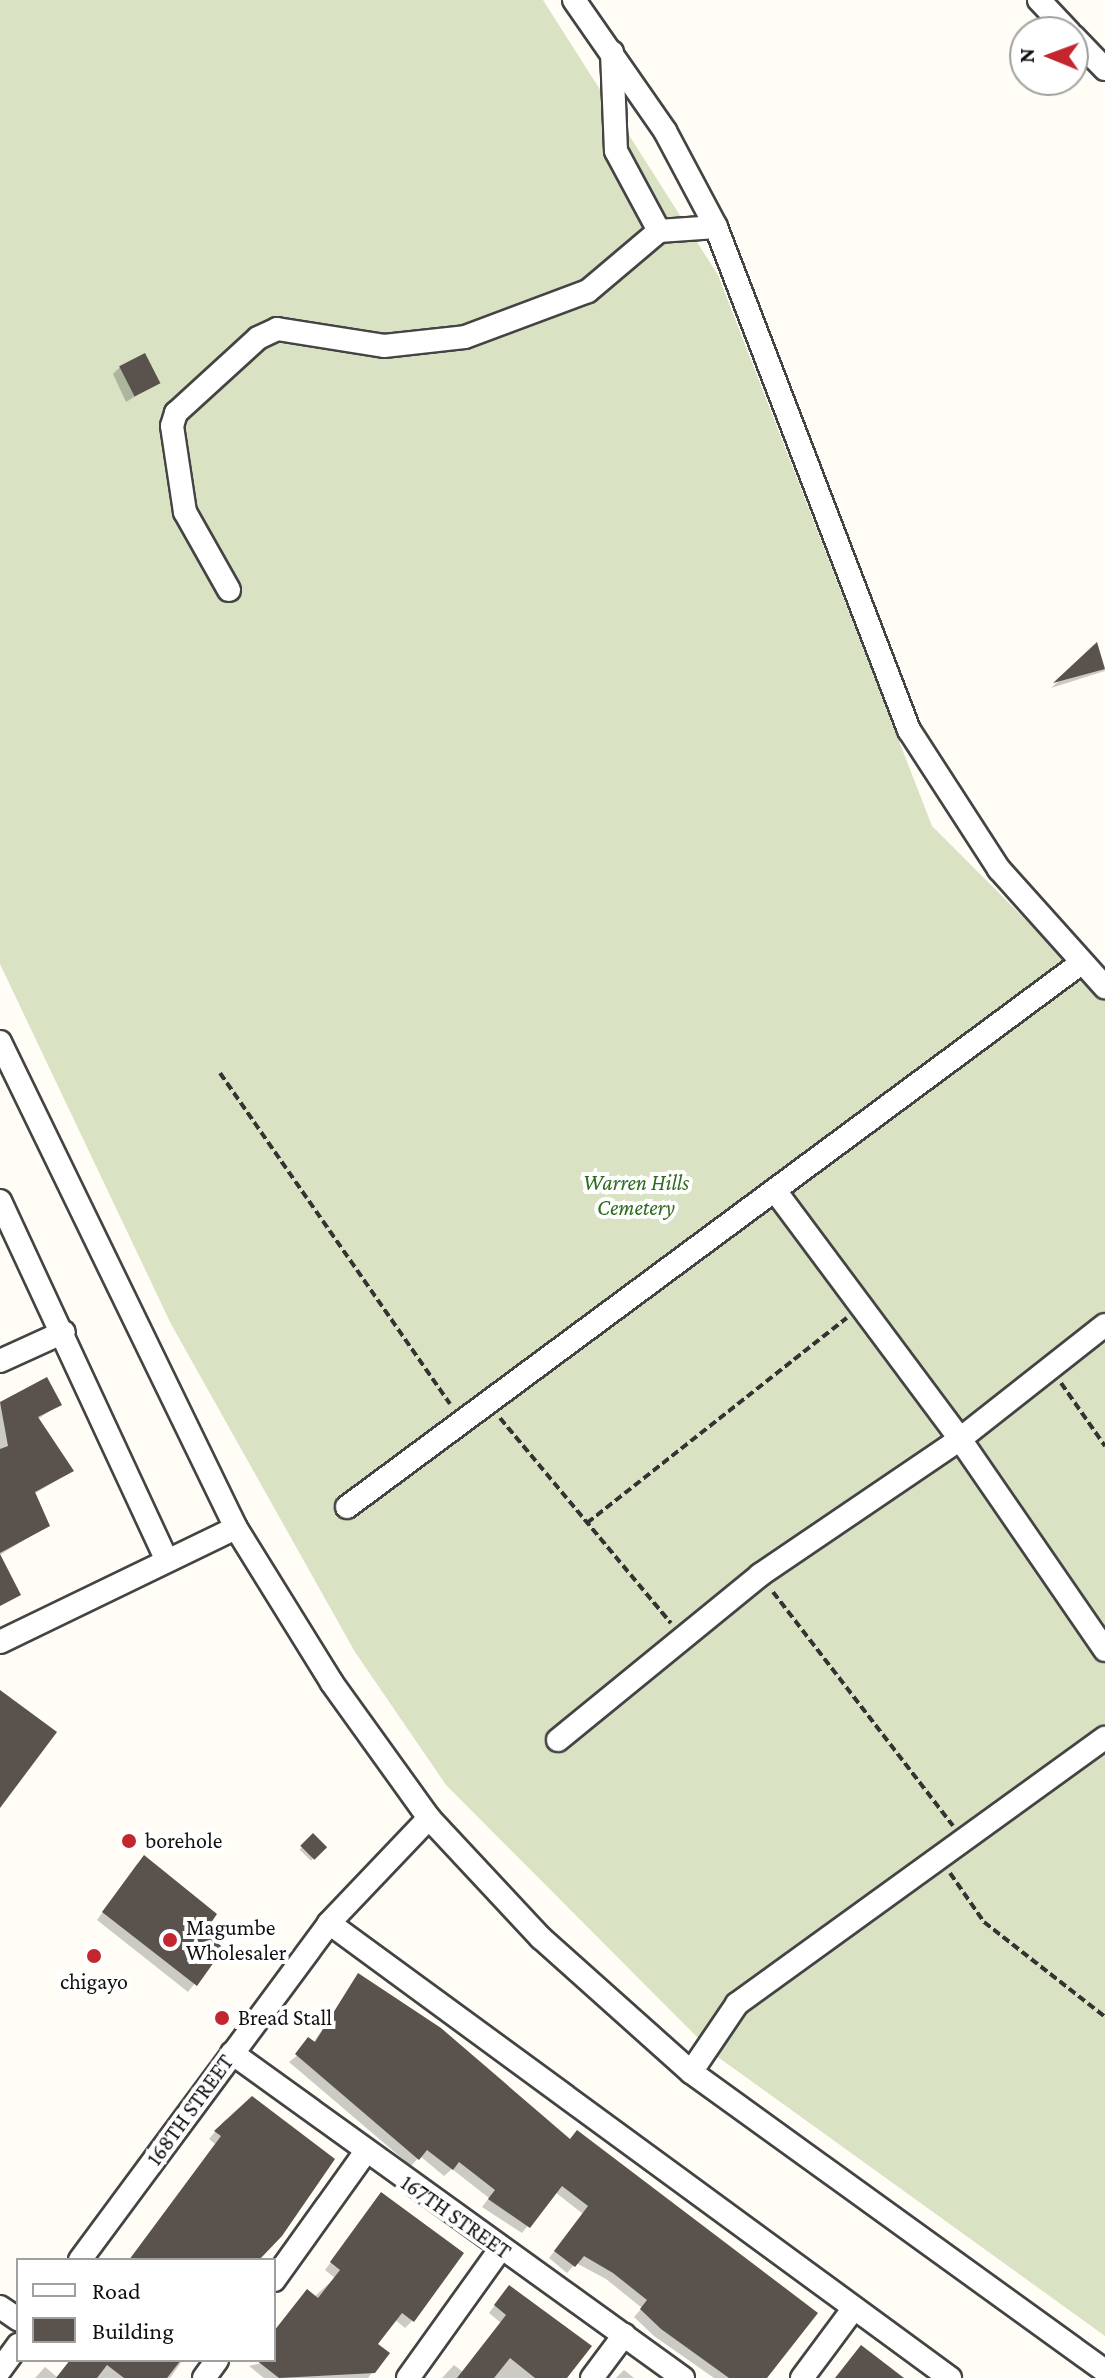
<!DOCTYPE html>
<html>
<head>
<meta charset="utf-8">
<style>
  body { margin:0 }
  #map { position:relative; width:1105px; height:2378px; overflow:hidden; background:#fffdf5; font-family:"Crimson Pro",serif }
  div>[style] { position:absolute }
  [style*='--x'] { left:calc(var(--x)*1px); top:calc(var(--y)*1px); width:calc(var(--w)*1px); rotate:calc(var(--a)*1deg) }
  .cemetery>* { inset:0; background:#d9e3c4 }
  .shadow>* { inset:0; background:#0003; transform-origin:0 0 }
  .building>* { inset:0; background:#5a524d; transform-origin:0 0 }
  .path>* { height:4px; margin-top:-2px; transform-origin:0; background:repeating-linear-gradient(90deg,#333 0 8px,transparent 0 12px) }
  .roads { filter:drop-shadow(2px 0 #444) drop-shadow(-2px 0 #444) drop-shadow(0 2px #444) drop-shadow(0 -2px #444) }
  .minor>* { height:22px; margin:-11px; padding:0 11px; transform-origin:11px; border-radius:11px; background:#fff }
  .dots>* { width:22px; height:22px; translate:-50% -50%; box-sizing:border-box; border:4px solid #fff; border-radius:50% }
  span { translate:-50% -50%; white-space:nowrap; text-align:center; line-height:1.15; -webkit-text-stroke:8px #fff; paint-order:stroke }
  .park-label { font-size:22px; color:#2f6b1f; font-style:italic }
  .poi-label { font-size:22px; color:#111 }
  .left { translate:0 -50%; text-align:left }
  .street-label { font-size:22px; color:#111 }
  .legend { position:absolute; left:16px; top:2258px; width:260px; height:104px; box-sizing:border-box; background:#fff; border:2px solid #a0a0a0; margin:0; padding:10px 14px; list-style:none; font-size:24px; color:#111 }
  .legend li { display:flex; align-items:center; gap:16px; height:40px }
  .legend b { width:40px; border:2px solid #a0a0a0 }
  .north { position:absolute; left:1009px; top:16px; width:80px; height:80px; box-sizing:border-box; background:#fff; border:2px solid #a0a0a0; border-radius:50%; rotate:271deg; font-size:22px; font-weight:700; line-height:32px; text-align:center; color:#111 }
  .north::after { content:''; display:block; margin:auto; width:28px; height:36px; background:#c4262e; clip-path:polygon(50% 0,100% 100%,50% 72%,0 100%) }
</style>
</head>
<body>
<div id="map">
  <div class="cemetery">
    <div style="clip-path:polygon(0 0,543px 0,718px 275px,932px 826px,1105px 999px,1105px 2336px,715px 2055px,446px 1785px,355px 1652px,171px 1324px,0 964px)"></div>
  </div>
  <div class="shadow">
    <div style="clip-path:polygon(120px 367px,157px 383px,126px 402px,113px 374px)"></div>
    <div style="clip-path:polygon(1097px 645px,1105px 671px,1051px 688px)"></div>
    <div style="clip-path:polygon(47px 1380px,59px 1404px,37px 1420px,72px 1471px,34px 1494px,48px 1525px,0 1555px,0 1404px)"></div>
    <div style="left:313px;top:1836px;width:16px;height:19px;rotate:45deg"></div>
    <div style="clip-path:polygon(137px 1864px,222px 1949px,188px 1992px,97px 1920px)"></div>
    <div style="clip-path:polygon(359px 1976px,765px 2378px,714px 2378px,654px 2336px,634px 2317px,642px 2308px,606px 2279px,576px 2263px,567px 2273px,549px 2258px,583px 2214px,555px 2192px,522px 2233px,482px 2207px,489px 2198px,452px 2169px,444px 2176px,420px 2156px,411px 2166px,289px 2062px,313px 2043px)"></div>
    <div style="clip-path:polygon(226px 2119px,257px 2260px,129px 2260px,215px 2144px,209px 2139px)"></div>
    <div style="clip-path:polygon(381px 2194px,461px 2253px,412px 2321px,405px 2328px,394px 2319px,375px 2344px,387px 2354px,368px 2378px,264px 2378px,249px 2366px,274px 2360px,274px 2333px,335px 2278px,325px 2270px)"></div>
    <div style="clip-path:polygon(502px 2295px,567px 2378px,442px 2378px,454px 2365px,463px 2372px,501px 2323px,489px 2313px)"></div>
    <div style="clip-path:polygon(71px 2360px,183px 2360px,170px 2378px,35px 2378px,45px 2367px,57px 2377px)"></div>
    <div style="clip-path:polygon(624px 2370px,634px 2378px,616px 2378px)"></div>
  </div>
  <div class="building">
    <div style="left:145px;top:353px;width:34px;height:29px;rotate:63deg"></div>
    <div style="clip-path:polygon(1097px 642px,1105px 669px,1053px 683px)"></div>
    <div style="clip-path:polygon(47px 1377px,62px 1405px,38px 1417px,74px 1471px,35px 1492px,50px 1526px,0 1553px,0 1449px,8px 1446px,0 1402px)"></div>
    <div style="clip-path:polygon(0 1554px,21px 1595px,0 1606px)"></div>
    <div style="clip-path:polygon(0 1690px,57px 1732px,0 1808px)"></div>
    <div style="left:313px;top:1833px;width:20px;height:18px;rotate:45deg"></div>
    <div style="clip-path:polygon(144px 1855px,217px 1914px,204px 1933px,224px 1948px,197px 1986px,102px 1912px)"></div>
    <div style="clip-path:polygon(358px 1973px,441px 2028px,570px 2139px,577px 2130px,818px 2313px,767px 2378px,729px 2378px,661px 2329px,640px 2309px,647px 2300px,613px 2273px,584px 2256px,575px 2267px,554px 2251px,588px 2206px,562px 2186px,530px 2228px,488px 2199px,495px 2190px,459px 2162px,453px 2170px,427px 2150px,419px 2160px,295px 2054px,308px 2037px,315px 2042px)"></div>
    <div style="clip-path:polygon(252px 2096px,335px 2159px,282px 2236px,259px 2260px,129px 2260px,221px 2136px,214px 2131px)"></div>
    <div style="clip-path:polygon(381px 2192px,464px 2253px,414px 2322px,402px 2313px,378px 2344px,390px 2353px,375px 2373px,279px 2378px,256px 2360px,274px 2360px,274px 2331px,307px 2289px,318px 2298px,340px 2270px,330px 2262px)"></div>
    <div style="clip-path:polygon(509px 2285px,592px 2346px,567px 2378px,535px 2378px,510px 2358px,494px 2378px,457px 2378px,506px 2315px,494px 2305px)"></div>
    <div style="clip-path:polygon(861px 2345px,904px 2378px,835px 2378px)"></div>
    <div style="clip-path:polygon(70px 2360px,181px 2360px,167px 2378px,124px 2378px,107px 2365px,97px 2378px,56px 2378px)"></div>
  </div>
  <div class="path">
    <div style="--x:220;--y:1073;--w:403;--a:55.2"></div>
    <div style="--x:1061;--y:1383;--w:77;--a:55.1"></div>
    <div style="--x:500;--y:1418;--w:267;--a:50.2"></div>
    <div style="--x:587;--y:1523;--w:331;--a:-38.3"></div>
    <div style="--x:773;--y:1592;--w:295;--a:52.4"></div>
    <div style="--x:950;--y:1873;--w:60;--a:55.2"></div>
    <div style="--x:984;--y:1922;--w:154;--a:38.1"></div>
  </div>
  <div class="roads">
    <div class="minor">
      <div style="--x:574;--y:0;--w:160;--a:55.2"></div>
      <div style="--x:665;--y:131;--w:109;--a:62"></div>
      <div style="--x:716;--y:227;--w:539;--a:69.01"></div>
      <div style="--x:909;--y:730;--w:166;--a:57.1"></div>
      <div style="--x:999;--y:869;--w:159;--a:48.1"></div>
      <div style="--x:1039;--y:0;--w:44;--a:46.8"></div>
      <div style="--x:1073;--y:36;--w:46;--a:45.9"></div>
      <div style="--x:612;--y:52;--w:99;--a:87.7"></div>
      <div style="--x:616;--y:151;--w:91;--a:61.7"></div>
      <div style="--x:659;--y:231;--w:57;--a:-4"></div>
      <div style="--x:229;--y:590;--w:90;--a:-119.4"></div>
      <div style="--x:185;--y:512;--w:87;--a:-98.6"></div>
      <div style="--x:172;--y:426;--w:14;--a:-73"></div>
      <div style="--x:176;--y:413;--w:111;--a:-42.4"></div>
      <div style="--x:258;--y:338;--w:21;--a:-25"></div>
      <div style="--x:277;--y:329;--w:108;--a:9"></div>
      <div style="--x:384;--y:346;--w:81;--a:-6.3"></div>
      <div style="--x:465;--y:337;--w:131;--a:-20.5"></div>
      <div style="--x:588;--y:291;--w:93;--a:-40.2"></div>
      <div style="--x:0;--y:1042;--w:540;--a:64.1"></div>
      <div style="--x:236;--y:1528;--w:182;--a:58.2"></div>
      <div style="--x:332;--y:1683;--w:166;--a:54.3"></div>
      <div style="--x:429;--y:1818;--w:164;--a:47"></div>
      <div style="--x:541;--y:1938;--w:201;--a:41.8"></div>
      <div style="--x:691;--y:2072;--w:511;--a:35.84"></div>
      <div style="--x:776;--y:1192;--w:308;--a:53.3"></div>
      <div style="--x:960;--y:1439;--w:256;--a:55.5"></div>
      <div style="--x:0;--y:1201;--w:394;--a:65.1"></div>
      <div style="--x:0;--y:1361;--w:70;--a:-24.4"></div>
      <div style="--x:347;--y:1507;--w:914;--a:-36.54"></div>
      <div style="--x:0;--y:1642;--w:262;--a:-25.8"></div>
      <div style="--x:558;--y:1740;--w:261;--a:-39.2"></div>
      <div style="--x:760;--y:1575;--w:242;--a:-34.2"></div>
      <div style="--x:960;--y:1439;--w:184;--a:-38.2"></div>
      <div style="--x:329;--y:1923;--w:770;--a:36.23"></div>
      <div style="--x:232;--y:2053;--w:556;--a:35.78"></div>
      <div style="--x:691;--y:2072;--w:82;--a:-55.9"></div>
      <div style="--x:737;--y:2004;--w:454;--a:-35.9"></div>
      <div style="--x:80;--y:2260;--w:419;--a:-53.5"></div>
      <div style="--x:329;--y:1923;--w:145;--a:-46.4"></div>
      <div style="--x:274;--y:2280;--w:156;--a:-54.4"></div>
      <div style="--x:0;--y:2307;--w:22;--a:34"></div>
      <div style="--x:0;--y:2370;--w:31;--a:-54"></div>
      <div style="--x:204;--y:2378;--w:22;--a:-54"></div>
      <div style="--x:408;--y:2378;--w:160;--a:-54.4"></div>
      <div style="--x:592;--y:2378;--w:54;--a:-53.3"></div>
      <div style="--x:802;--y:2378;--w:87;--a:-53.4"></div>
    </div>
  </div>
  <div class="dots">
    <div style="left:129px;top:1841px;background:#c4262e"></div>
    <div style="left:170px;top:1940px;background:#c4262e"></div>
    <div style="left:94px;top:1956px;background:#c4262e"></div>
    <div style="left:222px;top:2018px;background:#c4262e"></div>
  </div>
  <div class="park-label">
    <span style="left:636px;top:1195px">Warren Hills<br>Cemetery</span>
  </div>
  <div class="poi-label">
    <span class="left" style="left:145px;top:1841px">borehole</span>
    <span class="left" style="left:186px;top:1940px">Magumbe<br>Wholesaler</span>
    <span style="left:94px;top:1982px">chigayo</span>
    <span class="left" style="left:238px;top:2018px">Bread Stall</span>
  </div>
  <div class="street-label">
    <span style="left:190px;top:2110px;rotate:-54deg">168TH STREET</span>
    <span style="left:456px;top:2217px;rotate:35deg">167TH STREET</span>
  </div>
  <ul class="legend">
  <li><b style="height:10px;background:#fff"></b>Road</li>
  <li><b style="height:22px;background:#5a524d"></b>Building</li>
  </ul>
  <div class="north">N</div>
</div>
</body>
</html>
